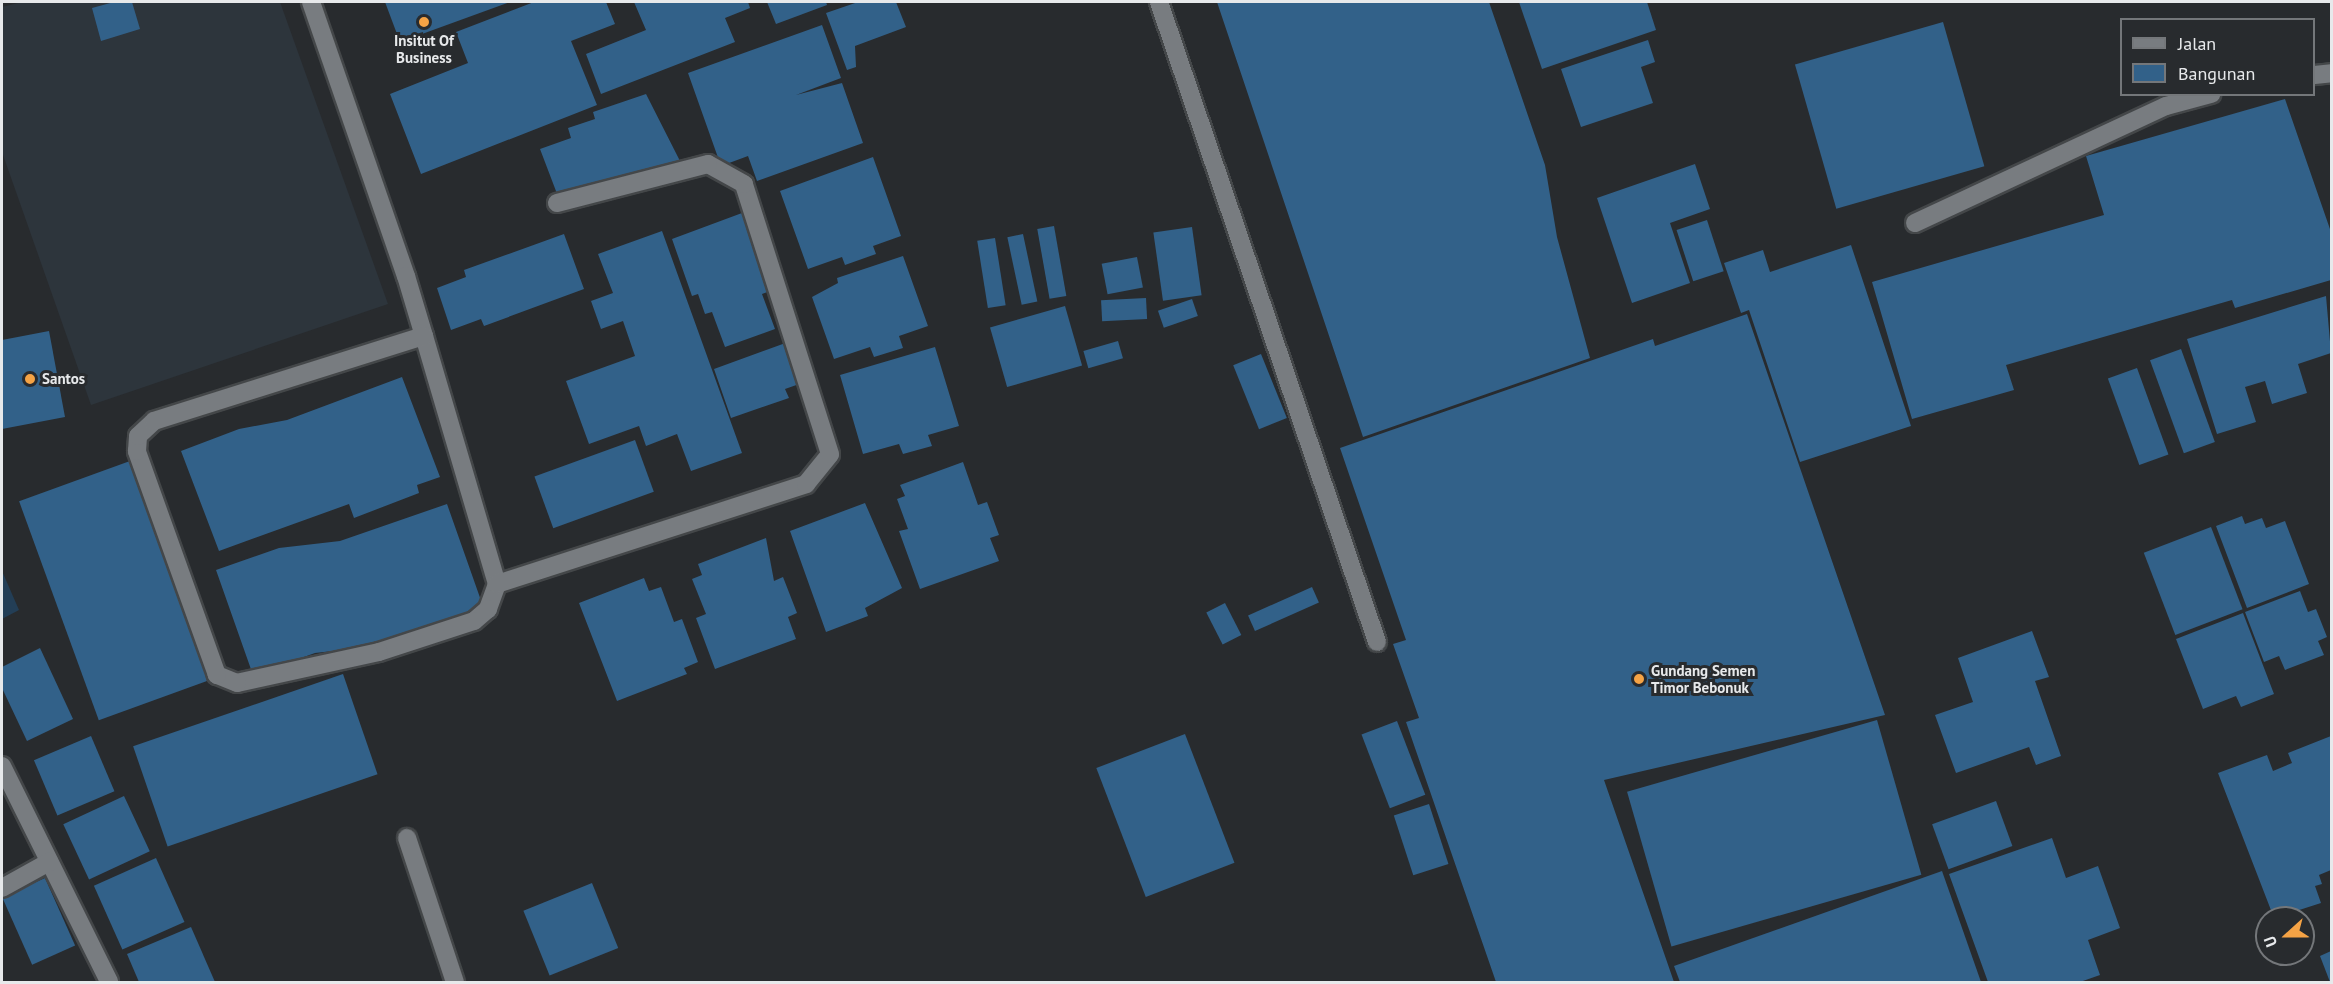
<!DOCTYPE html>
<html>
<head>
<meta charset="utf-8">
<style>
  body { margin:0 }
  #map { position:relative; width:2333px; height:984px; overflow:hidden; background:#282b2e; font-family:"PT Sans",sans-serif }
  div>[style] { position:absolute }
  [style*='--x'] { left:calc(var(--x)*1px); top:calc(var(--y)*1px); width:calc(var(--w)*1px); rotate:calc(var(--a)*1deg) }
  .built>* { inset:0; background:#2d353c }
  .green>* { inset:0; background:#233e56 }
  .building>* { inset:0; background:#326189; transform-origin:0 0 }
  .roads { filter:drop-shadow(2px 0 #444749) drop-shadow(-2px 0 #444749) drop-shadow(0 2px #444749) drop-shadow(0 -2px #444749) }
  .lane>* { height:18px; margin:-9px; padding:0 9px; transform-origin:9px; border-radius:9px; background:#787c80 }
  .street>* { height:18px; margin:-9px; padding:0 9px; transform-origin:9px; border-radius:9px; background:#787c80 }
  .dots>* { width:16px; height:16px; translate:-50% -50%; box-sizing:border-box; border:3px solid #282b2e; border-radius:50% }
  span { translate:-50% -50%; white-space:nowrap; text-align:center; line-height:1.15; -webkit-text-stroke:6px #282b2e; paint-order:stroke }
  .poi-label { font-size:15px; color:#e7e9eb; font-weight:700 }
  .left { translate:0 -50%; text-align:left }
  .frame { position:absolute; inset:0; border:3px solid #e7e9eb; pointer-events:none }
  .legend { position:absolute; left:2120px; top:18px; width:195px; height:78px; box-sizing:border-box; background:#282b2e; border:2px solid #74777a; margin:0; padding:8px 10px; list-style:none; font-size:18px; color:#e7e9eb }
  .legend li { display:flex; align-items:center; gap:12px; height:30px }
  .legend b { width:30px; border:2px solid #74777a }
  .north { position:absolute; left:2255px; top:906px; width:60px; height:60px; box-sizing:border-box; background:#282b2e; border:2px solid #74777a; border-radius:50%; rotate:249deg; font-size:16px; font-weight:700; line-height:24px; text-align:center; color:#e7e9eb }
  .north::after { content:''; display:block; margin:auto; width:21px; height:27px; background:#f5a345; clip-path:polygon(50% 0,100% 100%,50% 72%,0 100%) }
</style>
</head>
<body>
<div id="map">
  <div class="built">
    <div style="clip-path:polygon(22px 2px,280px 2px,388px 304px,91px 405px,2px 152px,2px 7px)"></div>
  </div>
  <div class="green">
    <div style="clip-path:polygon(2px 571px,19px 610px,2px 619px)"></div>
  </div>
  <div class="building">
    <div style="clip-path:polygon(114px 2px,132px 2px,140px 29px,101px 41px,92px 8px)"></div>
    <div style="clip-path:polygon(385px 2px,510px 2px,400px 42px)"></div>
    <div style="clip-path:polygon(534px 2px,606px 2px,615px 24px,571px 41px,597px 105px,421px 174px,390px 94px,468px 63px,456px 32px)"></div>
    <div style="clip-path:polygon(634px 2px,748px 2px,750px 8px,725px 18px,735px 42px,601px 94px,586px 54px,646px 30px)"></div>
    <div style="clip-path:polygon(767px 2px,826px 2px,827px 5px,776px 24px)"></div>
    <div style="clip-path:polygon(858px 2px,896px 2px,906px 27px,855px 46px,856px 67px,847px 70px,826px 13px)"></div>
    <div style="clip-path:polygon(1217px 2px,1489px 2px,1545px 165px,1557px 237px,1590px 358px,1363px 437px)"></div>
    <div style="clip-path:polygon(1519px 2px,1647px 2px,1656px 30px,1542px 69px)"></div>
    <div style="left:1943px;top:22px;width:150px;height:154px;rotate:74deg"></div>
    <div style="clip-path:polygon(822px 25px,841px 78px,796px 95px,842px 83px,863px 143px,757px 181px,748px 156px,721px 166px,688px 73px)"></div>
    <div style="clip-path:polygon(1648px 40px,1655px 62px,1641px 67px,1653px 103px,1581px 127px,1561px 69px)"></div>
    <div style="clip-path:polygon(646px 94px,680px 161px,559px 199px,540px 149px,571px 138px,568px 128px,595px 119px,593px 112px)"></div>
    <div style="clip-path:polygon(2285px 99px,2331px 232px,2331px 280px,2235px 308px,2232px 300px,2006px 365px,2014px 390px,1912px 419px,1872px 282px,2104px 215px,2086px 156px)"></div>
    <div style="clip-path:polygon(873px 157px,901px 236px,873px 246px,876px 254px,845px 265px,842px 257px,808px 269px,780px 191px)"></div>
    <div style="clip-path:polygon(1695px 164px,1710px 209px,1670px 223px,1690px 283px,1632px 303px,1597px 198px)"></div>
    <div style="clip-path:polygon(742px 213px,770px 291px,762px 294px,775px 329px,725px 347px,712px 312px,705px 314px,698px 294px,692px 296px,672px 239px)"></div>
    <div style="left:1707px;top:220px;width:54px;height:32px;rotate:72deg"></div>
    <div style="left:1054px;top:226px;width:71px;height:17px;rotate:80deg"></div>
    <div style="left:1192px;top:227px;width:69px;height:39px;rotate:82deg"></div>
    <div style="clip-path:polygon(662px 231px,742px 453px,691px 471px,677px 434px,646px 446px,639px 426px,589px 444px,566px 381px,635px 356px,623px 321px,601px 329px,591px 301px,613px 293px,598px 254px)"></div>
    <div style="clip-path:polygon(564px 234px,584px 289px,484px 326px,481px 319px,451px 330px,437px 288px,466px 277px,464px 270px)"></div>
    <div style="left:1023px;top:234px;width:69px;height:16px;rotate:78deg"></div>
    <div style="left:995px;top:238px;width:68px;height:18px;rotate:81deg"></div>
    <div style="clip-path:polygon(1851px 245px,1911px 426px,1800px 462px,1749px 310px,1741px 313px,1724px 263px,1763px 250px,1770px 272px)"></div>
    <div style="clip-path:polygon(903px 256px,928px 326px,899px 336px,903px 348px,874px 357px,870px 347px,834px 359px,812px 297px,838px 283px,837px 278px)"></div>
    <div style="left:1137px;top:257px;width:31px;height:36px;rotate:79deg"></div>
    <div style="clip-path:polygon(2326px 296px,2331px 353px,2298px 364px,2307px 393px,2272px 404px,2265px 381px,2245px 387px,2256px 422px,2217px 434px,2187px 339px)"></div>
    <div style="left:1146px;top:298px;width:21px;height:45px;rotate:87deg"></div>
    <div style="left:1192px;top:299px;width:18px;height:36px;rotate:71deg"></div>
    <div style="left:1065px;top:306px;width:62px;height:78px;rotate:74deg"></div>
    <div style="clip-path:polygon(1747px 314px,1885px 715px,1604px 780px,1674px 982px,1496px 982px,1406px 722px,1419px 718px,1393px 644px,1406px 640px,1340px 448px,1653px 339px,1655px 346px)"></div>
    <div style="clip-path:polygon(49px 331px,65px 417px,2px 429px,2px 340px)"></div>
    <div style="clip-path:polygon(791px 341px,805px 382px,785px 389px,789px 398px,731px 418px,714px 369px)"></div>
    <div style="left:1118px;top:341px;width:18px;height:36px;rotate:74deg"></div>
    <div style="clip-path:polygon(935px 347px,959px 426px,928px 435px,932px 446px,903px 454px,899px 444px,863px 454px,840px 375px)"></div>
    <div style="left:2181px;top:349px;width:99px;height:33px;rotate:70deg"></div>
    <div style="left:1261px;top:354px;width:69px;height:30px;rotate:68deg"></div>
    <div style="left:2137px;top:368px;width:92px;height:31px;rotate:70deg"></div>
    <div style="clip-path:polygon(402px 377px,440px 477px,417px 485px,419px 493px,354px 518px,349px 504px,219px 551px,181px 451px,239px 429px,287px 420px)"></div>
    <div style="left:635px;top:440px;width:55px;height:107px;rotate:70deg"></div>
    <div style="left:130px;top:461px;width:233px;height:118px;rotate:70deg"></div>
    <div style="clip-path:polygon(963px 462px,978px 505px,987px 502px,999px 535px,990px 538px,999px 561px,920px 589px,899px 531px,908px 529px,897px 499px,905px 496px,900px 485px)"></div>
    <div style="clip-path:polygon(865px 503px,902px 588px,865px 608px,868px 616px,826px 632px,790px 531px)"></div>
    <div style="clip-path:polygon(447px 504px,484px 609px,377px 646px,315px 653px,253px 675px,216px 570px,279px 548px,340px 541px)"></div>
    <div style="clip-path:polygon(2242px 516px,2245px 524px,2262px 518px,2266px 528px,2285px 521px,2309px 584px,2247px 608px,2216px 526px)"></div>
    <div style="left:2211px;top:527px;width:88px;height:72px;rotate:69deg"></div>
    <div style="clip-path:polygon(766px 538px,774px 581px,783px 577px,797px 613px,788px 617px,796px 639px,715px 669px,696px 618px,706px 614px,692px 579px,702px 575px,698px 564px)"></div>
    <div style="clip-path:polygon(644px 578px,649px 591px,661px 587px,674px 622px,682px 619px,698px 662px,684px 668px,687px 674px,617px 701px,579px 603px)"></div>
    <div style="left:1312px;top:587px;width:17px;height:70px;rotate:66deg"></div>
    <div style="clip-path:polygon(2300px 591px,2308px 612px,2316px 609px,2327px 637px,2318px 641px,2324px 655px,2285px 670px,2279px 656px,2264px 662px,2245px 612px)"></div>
    <div style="left:1225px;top:603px;width:36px;height:21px;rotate:63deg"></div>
    <div style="clip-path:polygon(2243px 613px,2274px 694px,2241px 707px,2236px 696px,2203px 709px,2176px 639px)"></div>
    <div style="clip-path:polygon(2032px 631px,2049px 677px,2035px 681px,2061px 756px,2036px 765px,2029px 747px,1956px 773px,1935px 715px,1973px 702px,1958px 658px)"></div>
    <div style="clip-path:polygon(40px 648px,73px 719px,27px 741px,2px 688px,2px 667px)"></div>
    <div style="left:343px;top:674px;width:106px;height:222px;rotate:71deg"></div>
    <div style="left:1877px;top:720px;width:161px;height:260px;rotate:74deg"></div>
    <div style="left:1397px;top:721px;width:79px;height:38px;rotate:69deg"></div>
    <div style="left:1185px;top:734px;width:138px;height:95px;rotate:69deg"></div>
    <div style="left:91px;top:736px;width:60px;height:62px;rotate:67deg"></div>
    <div style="clip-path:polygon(2331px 736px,2331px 870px,2319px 875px,2322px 884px,2315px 886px,2321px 903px,2274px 918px,2218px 773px,2267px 755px,2273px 771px,2292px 763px,2288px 753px)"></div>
    <div style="left:124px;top:796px;width:61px;height:67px;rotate:65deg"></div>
    <div style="left:1996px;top:801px;width:48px;height:68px;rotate:70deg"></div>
    <div style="left:1429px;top:804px;width:63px;height:37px;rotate:72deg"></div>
    <div style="clip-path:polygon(2052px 838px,2066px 878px,2098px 866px,2120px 928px,2088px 940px,2100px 975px,2080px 982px,1988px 982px,1949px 874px)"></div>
    <div style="left:156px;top:858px;width:70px;height:68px;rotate:66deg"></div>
    <div style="clip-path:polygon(1942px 871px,1981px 982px,1680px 982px,1674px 966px)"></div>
    <div style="left:45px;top:878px;width:74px;height:47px;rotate:66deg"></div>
    <div style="left:592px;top:883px;width:70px;height:74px;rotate:68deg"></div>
    <div style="clip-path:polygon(191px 927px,215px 982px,139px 982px,127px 954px)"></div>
    <div style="clip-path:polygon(2331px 951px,2331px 982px,2330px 982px,2320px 956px)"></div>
  </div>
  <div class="roads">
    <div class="lane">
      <div style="--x:1159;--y:2;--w:676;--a:71.19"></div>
      <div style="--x:2314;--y:75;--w:18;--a:-6"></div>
      <div style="--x:1915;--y:223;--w:277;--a:-25"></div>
      <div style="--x:2166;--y:106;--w:47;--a:-14.9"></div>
      <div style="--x:407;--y:838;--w:152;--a:71.6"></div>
    </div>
    <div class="street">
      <div style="--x:311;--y:2;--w:290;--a:70.9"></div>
      <div style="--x:406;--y:276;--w:63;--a:73.3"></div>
      <div style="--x:424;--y:336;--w:259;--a:73.6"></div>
      <div style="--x:497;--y:584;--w:27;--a:110"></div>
      <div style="--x:488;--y:609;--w:18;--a:139"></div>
      <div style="--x:474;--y:621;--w:100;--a:161.9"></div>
      <div style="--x:379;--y:652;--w:145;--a:167.7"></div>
      <div style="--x:237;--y:683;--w:22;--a:-158"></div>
      <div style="--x:217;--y:675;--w:238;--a:-109.7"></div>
      <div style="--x:137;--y:451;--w:15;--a:-86"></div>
      <div style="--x:138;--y:436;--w:22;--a:-43"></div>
      <div style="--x:154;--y:421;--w:283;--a:-17.5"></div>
      <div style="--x:497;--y:584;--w:325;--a:-17.9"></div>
      <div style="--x:806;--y:484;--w:38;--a:-51"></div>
      <div style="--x:830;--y:454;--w:283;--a:-107.7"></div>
      <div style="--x:744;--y:184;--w:41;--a:-150.9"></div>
      <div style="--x:708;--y:164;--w:156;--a:165.5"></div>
      <div style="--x:2;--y:766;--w:241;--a:63.6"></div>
      <div style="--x:2;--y:888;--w:54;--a:-29"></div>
    </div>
  </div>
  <div class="dots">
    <div style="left:424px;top:22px;background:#f5a345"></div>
    <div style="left:30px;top:379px;background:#f5a345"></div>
    <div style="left:1639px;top:679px;background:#f5a345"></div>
  </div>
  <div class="poi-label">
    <span style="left:424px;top:49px">Insitut Of<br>Business</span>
    <span class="left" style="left:42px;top:379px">Santos</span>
    <span class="left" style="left:1651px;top:679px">Gundang Semen<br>Timor Bebonuk</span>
  </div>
  <div class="frame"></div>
  <ul class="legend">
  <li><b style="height:8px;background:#787c80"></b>Jalan</li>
  <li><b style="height:16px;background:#326189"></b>Bangunan</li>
  </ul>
  <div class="north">U</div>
</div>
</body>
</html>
